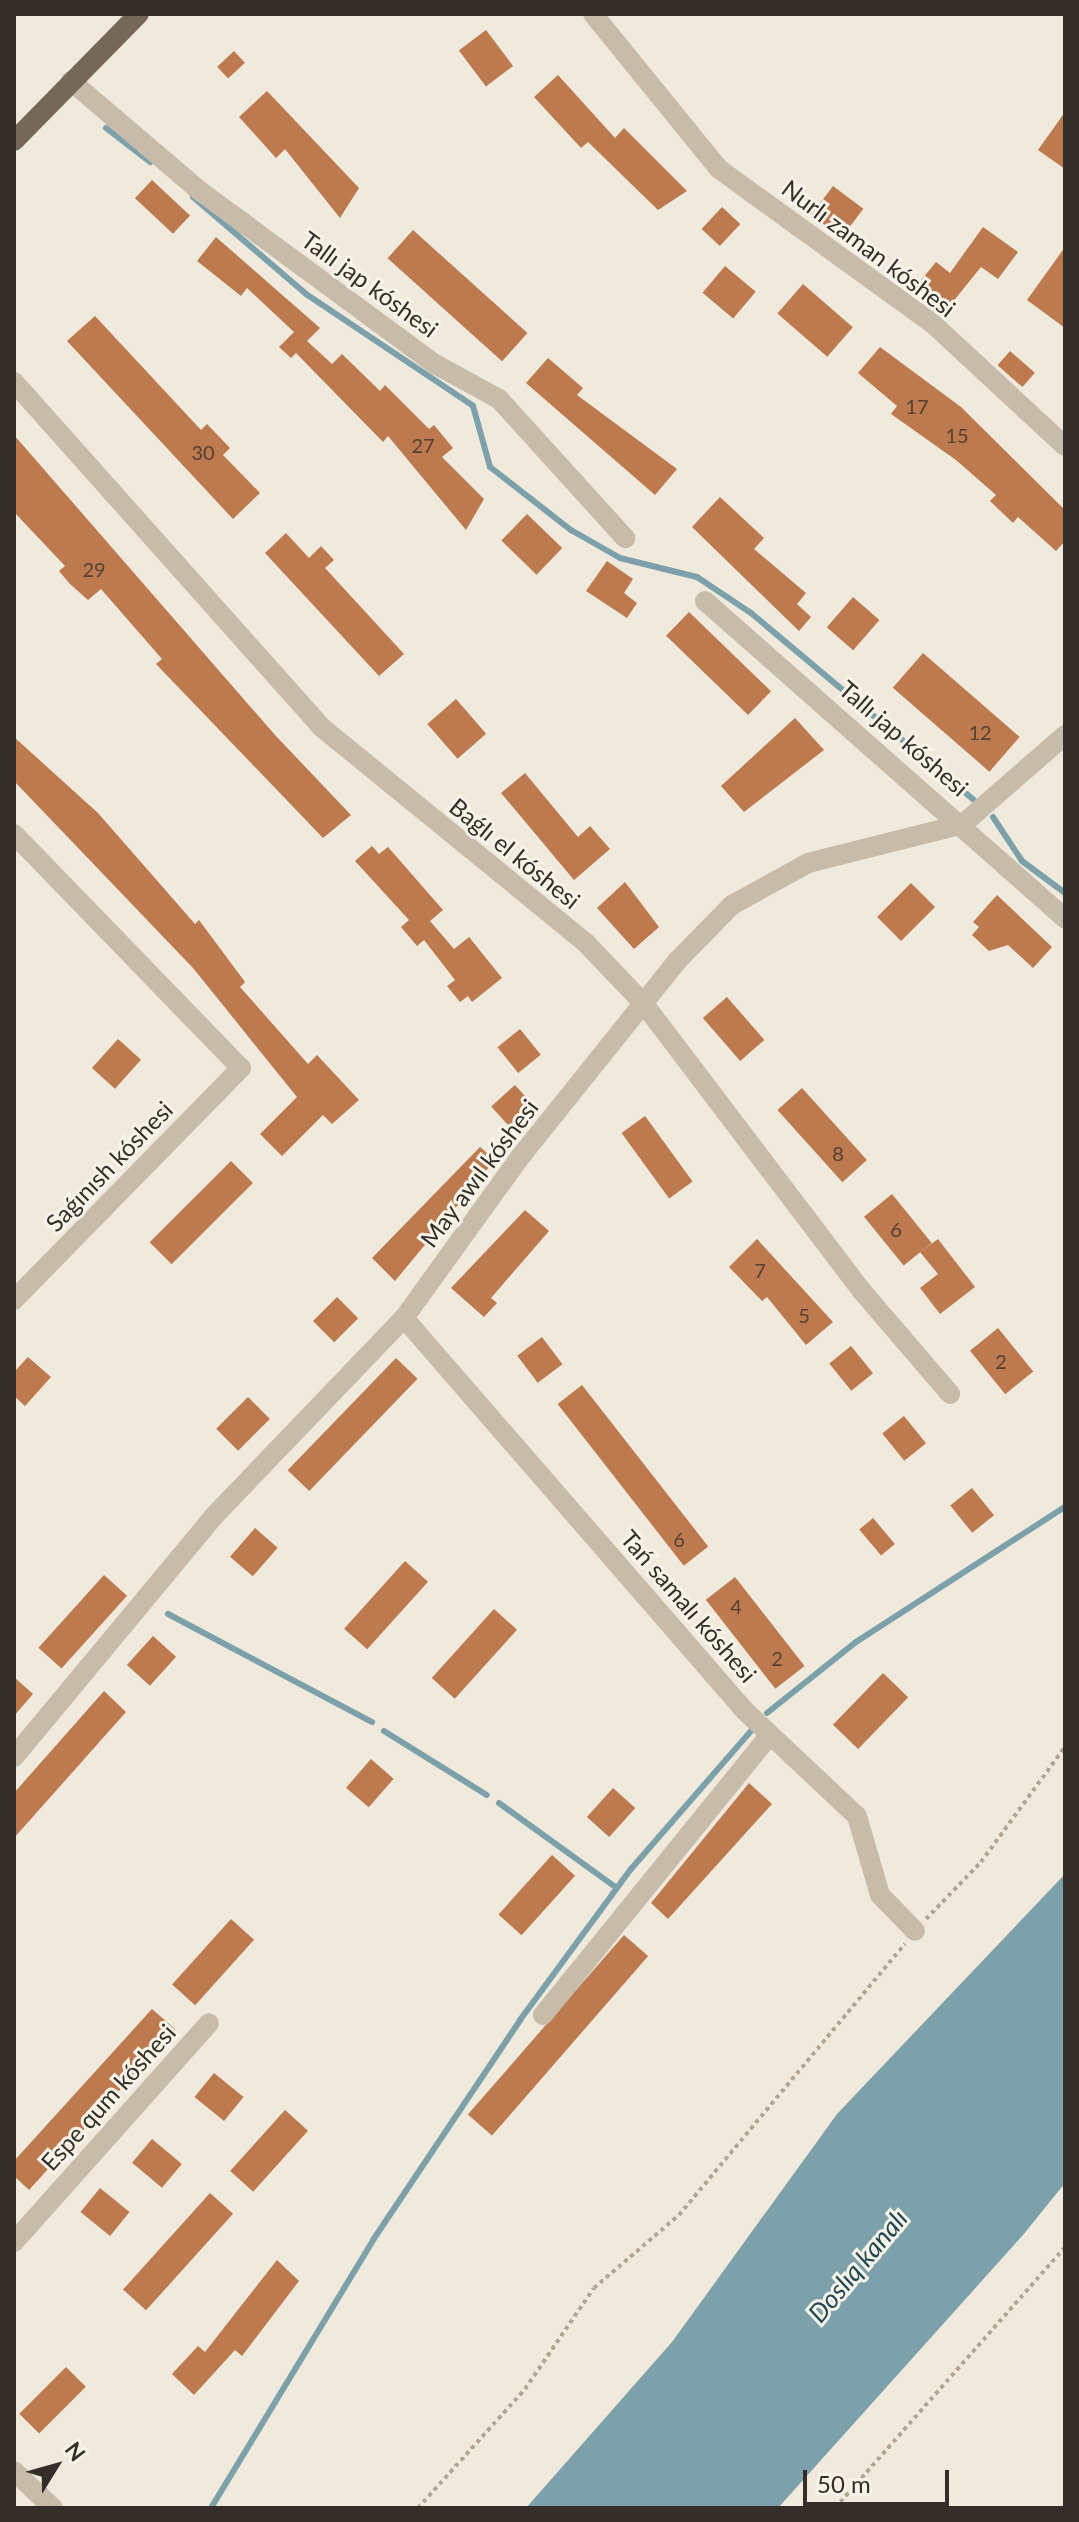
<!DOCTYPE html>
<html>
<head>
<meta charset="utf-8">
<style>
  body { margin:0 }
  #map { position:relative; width:1079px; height:2522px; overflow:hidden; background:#f0eadc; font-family:Lato,sans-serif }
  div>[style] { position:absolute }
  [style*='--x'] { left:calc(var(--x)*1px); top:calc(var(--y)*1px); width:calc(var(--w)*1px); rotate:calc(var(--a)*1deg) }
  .water>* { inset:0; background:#7da1aa }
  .stream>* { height:6px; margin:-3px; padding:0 3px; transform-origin:3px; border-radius:3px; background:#7da1aa }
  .building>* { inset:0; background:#bc7a4e; transform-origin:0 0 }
  .path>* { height:4px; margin-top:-2px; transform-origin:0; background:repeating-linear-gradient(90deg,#b2a693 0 4px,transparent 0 8px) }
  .minor>* { height:20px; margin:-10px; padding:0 10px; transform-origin:10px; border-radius:10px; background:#c7bba9 }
  .major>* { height:20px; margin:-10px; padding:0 10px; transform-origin:10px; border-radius:10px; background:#75685a }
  span { translate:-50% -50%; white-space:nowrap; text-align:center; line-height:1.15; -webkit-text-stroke:6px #f8f3e8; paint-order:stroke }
  .number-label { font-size:20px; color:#564132 }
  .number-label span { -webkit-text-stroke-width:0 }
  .street-label { font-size:24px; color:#342e28 }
  .water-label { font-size:26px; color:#214752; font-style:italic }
  .frame { position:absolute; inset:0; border:16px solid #342e28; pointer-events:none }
  .north { position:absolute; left:16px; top:2426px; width:80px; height:80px; -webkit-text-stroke:6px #f8f3e8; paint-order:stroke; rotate:53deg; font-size:22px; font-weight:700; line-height:32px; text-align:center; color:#342e28 }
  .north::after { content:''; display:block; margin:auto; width:28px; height:36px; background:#342e28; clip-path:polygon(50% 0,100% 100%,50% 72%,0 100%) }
  .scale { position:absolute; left:803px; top:2470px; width:146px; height:36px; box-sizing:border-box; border:4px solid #342e28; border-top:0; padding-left:10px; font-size:24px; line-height:28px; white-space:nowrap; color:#342e28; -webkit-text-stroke:6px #f8f3e8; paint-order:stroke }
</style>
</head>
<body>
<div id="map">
  <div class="water">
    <div style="clip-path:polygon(1065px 1874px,1065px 2183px,1023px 2235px,778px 2508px,526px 2508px,672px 2342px,837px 2114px)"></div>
  </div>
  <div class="stream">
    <div style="--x:106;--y:128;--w:56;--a:37.7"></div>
    <div style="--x:193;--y:197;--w:149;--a:40.6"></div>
    <div style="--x:306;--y:294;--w:201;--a:33.8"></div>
    <div style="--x:473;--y:406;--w:63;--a:74.4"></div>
    <div style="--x:490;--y:467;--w:103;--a:37.9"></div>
    <div style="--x:571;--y:530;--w:56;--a:29.7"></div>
    <div style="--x:620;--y:558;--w:79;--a:13.9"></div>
    <div style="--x:697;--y:577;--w:65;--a:33.7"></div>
    <div style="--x:751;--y:613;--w:291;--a:40"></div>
    <div style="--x:993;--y:817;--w:53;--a:56.6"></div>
    <div style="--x:1022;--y:861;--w:54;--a:36.7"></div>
    <div style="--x:168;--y:1614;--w:231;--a:27.9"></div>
    <div style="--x:767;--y:1713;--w:114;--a:-38.6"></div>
    <div style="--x:856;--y:1642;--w:249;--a:-32.9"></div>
    <div style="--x:384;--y:1731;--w:121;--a:31.9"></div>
    <div style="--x:499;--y:1803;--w:145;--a:35.8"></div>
    <div style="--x:211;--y:2508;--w:313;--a:-58.8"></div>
    <div style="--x:373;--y:2240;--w:265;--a:-56.2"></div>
    <div style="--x:520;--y:2020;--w:187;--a:-53.7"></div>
    <div style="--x:631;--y:1869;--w:184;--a:-49"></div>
  </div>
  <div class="building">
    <div style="left:486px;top:30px;width:45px;height:34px;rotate:53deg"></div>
    <div style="left:234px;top:51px;width:16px;height:23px;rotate:47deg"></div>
    <div style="clip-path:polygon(558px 75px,615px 138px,624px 128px,687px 191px,658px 210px,588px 142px,581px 148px,534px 97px)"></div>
    <div style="clip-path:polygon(267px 91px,359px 188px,340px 218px,285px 149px,276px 158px,239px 117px)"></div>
    <div style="clip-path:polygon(1065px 112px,1065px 169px,1038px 150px)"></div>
    <div style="left:152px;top:180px;width:52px;height:25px;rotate:43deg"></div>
    <div style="left:833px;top:186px;width:38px;height:36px;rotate:37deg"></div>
    <div style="left:722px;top:207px;width:25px;height:30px;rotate:43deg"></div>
    <div style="clip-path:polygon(983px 227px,1018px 252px,998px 279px,981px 267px,943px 314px,913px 290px,936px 262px,950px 273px)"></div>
    <div style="left:413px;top:230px;width:154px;height:38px;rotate:42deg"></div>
    <div style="clip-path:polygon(216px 237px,320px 328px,307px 341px,332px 364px,342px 354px,380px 391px,385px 385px,429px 429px,434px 425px,453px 448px,442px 457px,484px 499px,466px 530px,388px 436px,383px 442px,296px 353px,291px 358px,279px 347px,294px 332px,247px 288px,241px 296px,197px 261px)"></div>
    <div style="clip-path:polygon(1065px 247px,1065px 328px,1027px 300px)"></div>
    <div style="left:725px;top:266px;width:40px;height:35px;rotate:40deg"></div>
    <div style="left:803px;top:284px;width:66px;height:39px;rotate:41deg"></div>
    <div style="clip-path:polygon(95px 316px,201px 430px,207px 424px,230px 448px,223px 455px,260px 493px,233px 519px,67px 341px)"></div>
    <div style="clip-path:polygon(880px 347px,961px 407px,1065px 510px,1065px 541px,1056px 551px,1018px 517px,1013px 523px,990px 501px,996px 495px,956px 460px,891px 414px,897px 406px,858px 373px)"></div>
    <div style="left:1010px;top:351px;width:33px;height:19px;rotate:41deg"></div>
    <div style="clip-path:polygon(548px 358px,583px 388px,577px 395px,677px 469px,655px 495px,526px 383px)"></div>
    <div style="clip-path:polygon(14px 435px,275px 735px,351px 815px,323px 838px,156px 664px,162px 659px,101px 589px,88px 600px,70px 584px,59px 571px,65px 566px,14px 512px)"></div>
    <div style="clip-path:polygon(720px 497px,764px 538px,754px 549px,806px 593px,797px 604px,811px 617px,799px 631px,692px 527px)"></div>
    <div style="left:527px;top:514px;width:49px;height:37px;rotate:44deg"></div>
    <div style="clip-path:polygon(286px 533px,309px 558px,321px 546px,334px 560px,325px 568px,404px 654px,379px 676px,265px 553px)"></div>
    <div style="clip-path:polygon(607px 561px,633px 579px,624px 593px,637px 603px,627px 618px,586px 591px)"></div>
    <div style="left:853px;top:597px;width:35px;height:40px;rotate:41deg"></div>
    <div style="left:689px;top:612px;width:114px;height:33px;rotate:44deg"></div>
    <div style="left:923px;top:653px;width:128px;height:46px;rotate:41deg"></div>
    <div style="left:456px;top:699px;width:46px;height:38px;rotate:49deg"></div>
    <div style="clip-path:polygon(795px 718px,824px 750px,744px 812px,721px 786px)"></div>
    <div style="clip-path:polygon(14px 737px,98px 813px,195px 924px,199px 920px,245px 982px,240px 987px,308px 1064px,317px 1055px,359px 1100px,332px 1124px,323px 1115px,282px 1156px,260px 1134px,297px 1097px,193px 968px,14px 781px)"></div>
    <div style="clip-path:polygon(525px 773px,578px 837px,590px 826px,610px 849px,574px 880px,501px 793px)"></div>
    <div style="clip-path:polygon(372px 846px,379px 854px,388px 847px,443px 910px,430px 921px,454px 949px,469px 937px,502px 978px,472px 1002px,468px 996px,460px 1002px,447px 986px,455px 980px,424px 940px,417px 946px,401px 927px,409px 920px,355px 861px)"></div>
    <div style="clip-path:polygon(625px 882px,659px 927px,634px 949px,597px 908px)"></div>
    <div style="left:911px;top:883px;width:34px;height:48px;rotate:45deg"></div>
    <div style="clip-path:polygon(997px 895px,1052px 947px,1033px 968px,1008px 945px,989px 951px,972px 935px,979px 927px,973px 922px)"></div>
    <div style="left:727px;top:997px;width:57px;height:32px;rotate:49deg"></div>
    <div style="left:520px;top:1029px;width:33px;height:29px;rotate:51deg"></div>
    <div style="left:118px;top:1039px;width:31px;height:39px;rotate:42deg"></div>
    <div style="left:515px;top:1085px;width:31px;height:32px;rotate:48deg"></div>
    <div style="left:802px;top:1088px;width:97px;height:33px;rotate:48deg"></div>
    <div style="left:645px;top:1116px;width:81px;height:29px;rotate:54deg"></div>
    <div style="clip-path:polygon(480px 1147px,495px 1160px,395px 1281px,372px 1258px)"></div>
    <div style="left:231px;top:1161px;width:31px;height:115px;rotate:45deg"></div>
    <div style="left:892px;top:1194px;width:63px;height:36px;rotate:51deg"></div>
    <div style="clip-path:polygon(525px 1210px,549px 1231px,491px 1298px,497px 1303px,484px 1317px,451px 1288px)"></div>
    <div style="clip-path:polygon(757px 1239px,833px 1322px,806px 1345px,767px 1297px,762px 1301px,729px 1267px)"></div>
    <div style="clip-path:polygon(938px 1239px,975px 1287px,940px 1314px,920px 1288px,938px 1274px,920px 1252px)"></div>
    <div style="left:337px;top:1297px;width:30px;height:34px;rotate:45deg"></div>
    <div style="left:998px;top:1328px;width:56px;height:36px;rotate:51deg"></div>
    <div style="left:542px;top:1337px;width:34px;height:31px;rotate:53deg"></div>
    <div style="left:851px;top:1346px;width:35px;height:28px;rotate:51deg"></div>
    <div style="clip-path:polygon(28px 1357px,51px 1377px,25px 1406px,14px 1396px,14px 1372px)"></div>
    <div style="left:396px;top:1358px;width:30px;height:156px;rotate:44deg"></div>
    <div style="left:582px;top:1385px;width:205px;height:31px;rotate:52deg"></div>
    <div style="left:248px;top:1397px;width:31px;height:45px;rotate:45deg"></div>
    <div style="left:904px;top:1416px;width:35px;height:28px;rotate:51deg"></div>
    <div style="left:972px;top:1488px;width:35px;height:28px;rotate:51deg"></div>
    <div style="left:873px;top:1518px;width:34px;height:18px;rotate:50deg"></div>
    <div style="left:255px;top:1528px;width:30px;height:38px;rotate:41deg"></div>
    <div style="left:405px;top:1561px;width:31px;height:91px;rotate:42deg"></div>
    <div style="left:104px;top:1575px;width:31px;height:98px;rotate:42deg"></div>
    <div style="left:735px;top:1577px;width:113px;height:37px;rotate:52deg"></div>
    <div style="left:494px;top:1609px;width:31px;height:93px;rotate:42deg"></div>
    <div style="left:153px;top:1636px;width:31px;height:39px;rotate:42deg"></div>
    <div style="left:883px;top:1673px;width:35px;height:72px;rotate:44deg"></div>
    <div style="clip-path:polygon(14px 1677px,33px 1694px,14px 1716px)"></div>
    <div style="clip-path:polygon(104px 1691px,126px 1712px,14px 1838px,14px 1793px)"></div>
    <div style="left:371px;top:1759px;width:30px;height:38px;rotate:41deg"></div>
    <div style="clip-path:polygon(749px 1783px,772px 1804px,668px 1919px,651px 1903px)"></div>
    <div style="left:613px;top:1788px;width:30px;height:39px;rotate:42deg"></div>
    <div style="left:552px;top:1855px;width:31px;height:80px;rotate:42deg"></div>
    <div style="left:231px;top:1919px;width:31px;height:88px;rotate:42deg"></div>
    <div style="left:624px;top:1935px;width:32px;height:238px;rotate:41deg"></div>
    <div style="clip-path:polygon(152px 2009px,175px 2029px,29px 2190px,14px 2176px,14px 2161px)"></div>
    <div style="left:214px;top:2073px;width:38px;height:31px;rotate:39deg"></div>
    <div style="left:285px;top:2110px;width:31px;height:82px;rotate:42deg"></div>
    <div style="left:152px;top:2139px;width:39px;height:31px;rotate:40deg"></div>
    <div style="left:100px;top:2188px;width:38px;height:31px;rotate:39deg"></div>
    <div style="left:210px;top:2193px;width:31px;height:130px;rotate:42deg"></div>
    <div style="clip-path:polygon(277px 2260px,299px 2281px,242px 2356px,235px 2350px,194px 2395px,172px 2374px,198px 2346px,205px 2352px)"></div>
    <div style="left:66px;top:2367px;width:28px;height:66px;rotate:45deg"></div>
  </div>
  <div class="path">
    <div style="--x:926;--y:1919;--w:79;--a:-46"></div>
    <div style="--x:981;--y:1862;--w:142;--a:-53.9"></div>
    <div style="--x:418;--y:2508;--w:160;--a:-48"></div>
    <div style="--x:525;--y:2389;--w:122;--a:-55.7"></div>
    <div style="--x:594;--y:2288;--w:112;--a:-40.7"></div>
    <div style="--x:679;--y:2215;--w:353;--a:-50.2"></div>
    <div style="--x:835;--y:2508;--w:348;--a:-48.6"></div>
  </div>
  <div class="minor">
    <div style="--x:593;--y:14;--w:200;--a:50.9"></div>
    <div style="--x:719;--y:169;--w:263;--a:35.9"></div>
    <div style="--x:932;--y:323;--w:181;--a:42.8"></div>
    <div style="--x:71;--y:81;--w:170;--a:40.5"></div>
    <div style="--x:200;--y:191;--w:292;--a:36.4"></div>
    <div style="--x:435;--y:364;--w:73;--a:28.7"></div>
    <div style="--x:499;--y:399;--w:188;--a:47.8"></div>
    <div style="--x:14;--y:382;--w:460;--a:48.3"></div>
    <div style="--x:320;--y:726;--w:342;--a:39.2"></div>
    <div style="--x:585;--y:942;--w:86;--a:46.4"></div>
    <div style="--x:644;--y:1004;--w:359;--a:52.8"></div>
    <div style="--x:861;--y:1290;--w:137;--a:49.4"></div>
    <div style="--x:705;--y:601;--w:480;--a:41.4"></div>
    <div style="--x:14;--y:834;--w:326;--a:45.9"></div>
    <div style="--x:241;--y:1068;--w:325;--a:134.4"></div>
    <div style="--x:404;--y:1318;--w:520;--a:49.05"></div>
    <div style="--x:745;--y:1711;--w:154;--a:43.2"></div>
    <div style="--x:857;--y:1816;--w:82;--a:73.8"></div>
    <div style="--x:880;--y:1895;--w:50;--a:45.8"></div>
    <div style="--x:14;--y:1757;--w:313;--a:-50.3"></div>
    <div style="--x:214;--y:1516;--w:274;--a:-46.2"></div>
    <div style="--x:404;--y:1318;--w:200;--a:-54.2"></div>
    <div style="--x:521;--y:1156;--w:251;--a:-51.3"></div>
    <div style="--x:678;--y:960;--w:77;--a:-45.5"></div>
    <div style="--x:732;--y:905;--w:87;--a:-28.9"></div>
    <div style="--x:808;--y:863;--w:160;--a:-14.1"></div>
    <div style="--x:963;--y:824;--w:135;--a:-41.1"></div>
    <div style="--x:543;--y:2015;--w:360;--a:-51"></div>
    <div style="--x:14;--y:2242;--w:293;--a:-48.3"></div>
    <div style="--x:14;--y:2471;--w:54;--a:43.5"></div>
  </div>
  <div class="major">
    <div style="--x:14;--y:141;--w:178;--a:-45.5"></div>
  </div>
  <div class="number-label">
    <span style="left:917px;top:406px">17</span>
    <span style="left:957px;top:435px">15</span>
    <span style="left:423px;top:445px">27</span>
    <span style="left:203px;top:452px">30</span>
    <span style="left:94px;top:569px">29</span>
    <span style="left:980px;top:732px">12</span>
    <span style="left:838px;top:1153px">8</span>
    <span style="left:896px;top:1229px">6</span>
    <span style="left:760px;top:1270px">7</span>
    <span style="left:804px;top:1315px">5</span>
    <span style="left:1001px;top:1361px">2</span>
    <span style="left:679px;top:1539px">6</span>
    <span style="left:736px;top:1606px">4</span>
    <span style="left:777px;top:1658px">2</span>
  </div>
  <div class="street-label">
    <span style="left:869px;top:248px;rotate:37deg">Nurlı zaman kóshesi</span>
    <span style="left:370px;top:284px;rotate:36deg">Tallı jap kóshesi</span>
    <span style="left:904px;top:738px;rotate:41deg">Tallı jap kóshesi</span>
    <span style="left:515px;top:853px;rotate:39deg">Baǵlı el kóshesi</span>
    <span style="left:109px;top:1166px;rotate:-46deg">Saǵınısh kóshesi</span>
    <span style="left:479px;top:1173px;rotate:-53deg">May awıl kóshesi</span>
    <span style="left:689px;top:1606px;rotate:49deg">Tań samalı kóshesi</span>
    <span style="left:108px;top:2097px;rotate:-48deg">Espe qum kóshesi</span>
  </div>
  <div class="water-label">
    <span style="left:858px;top:2266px;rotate:-50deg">Doslıq kanalı</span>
  </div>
  <div class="frame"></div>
  <div class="north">N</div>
  <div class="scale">50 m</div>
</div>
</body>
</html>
